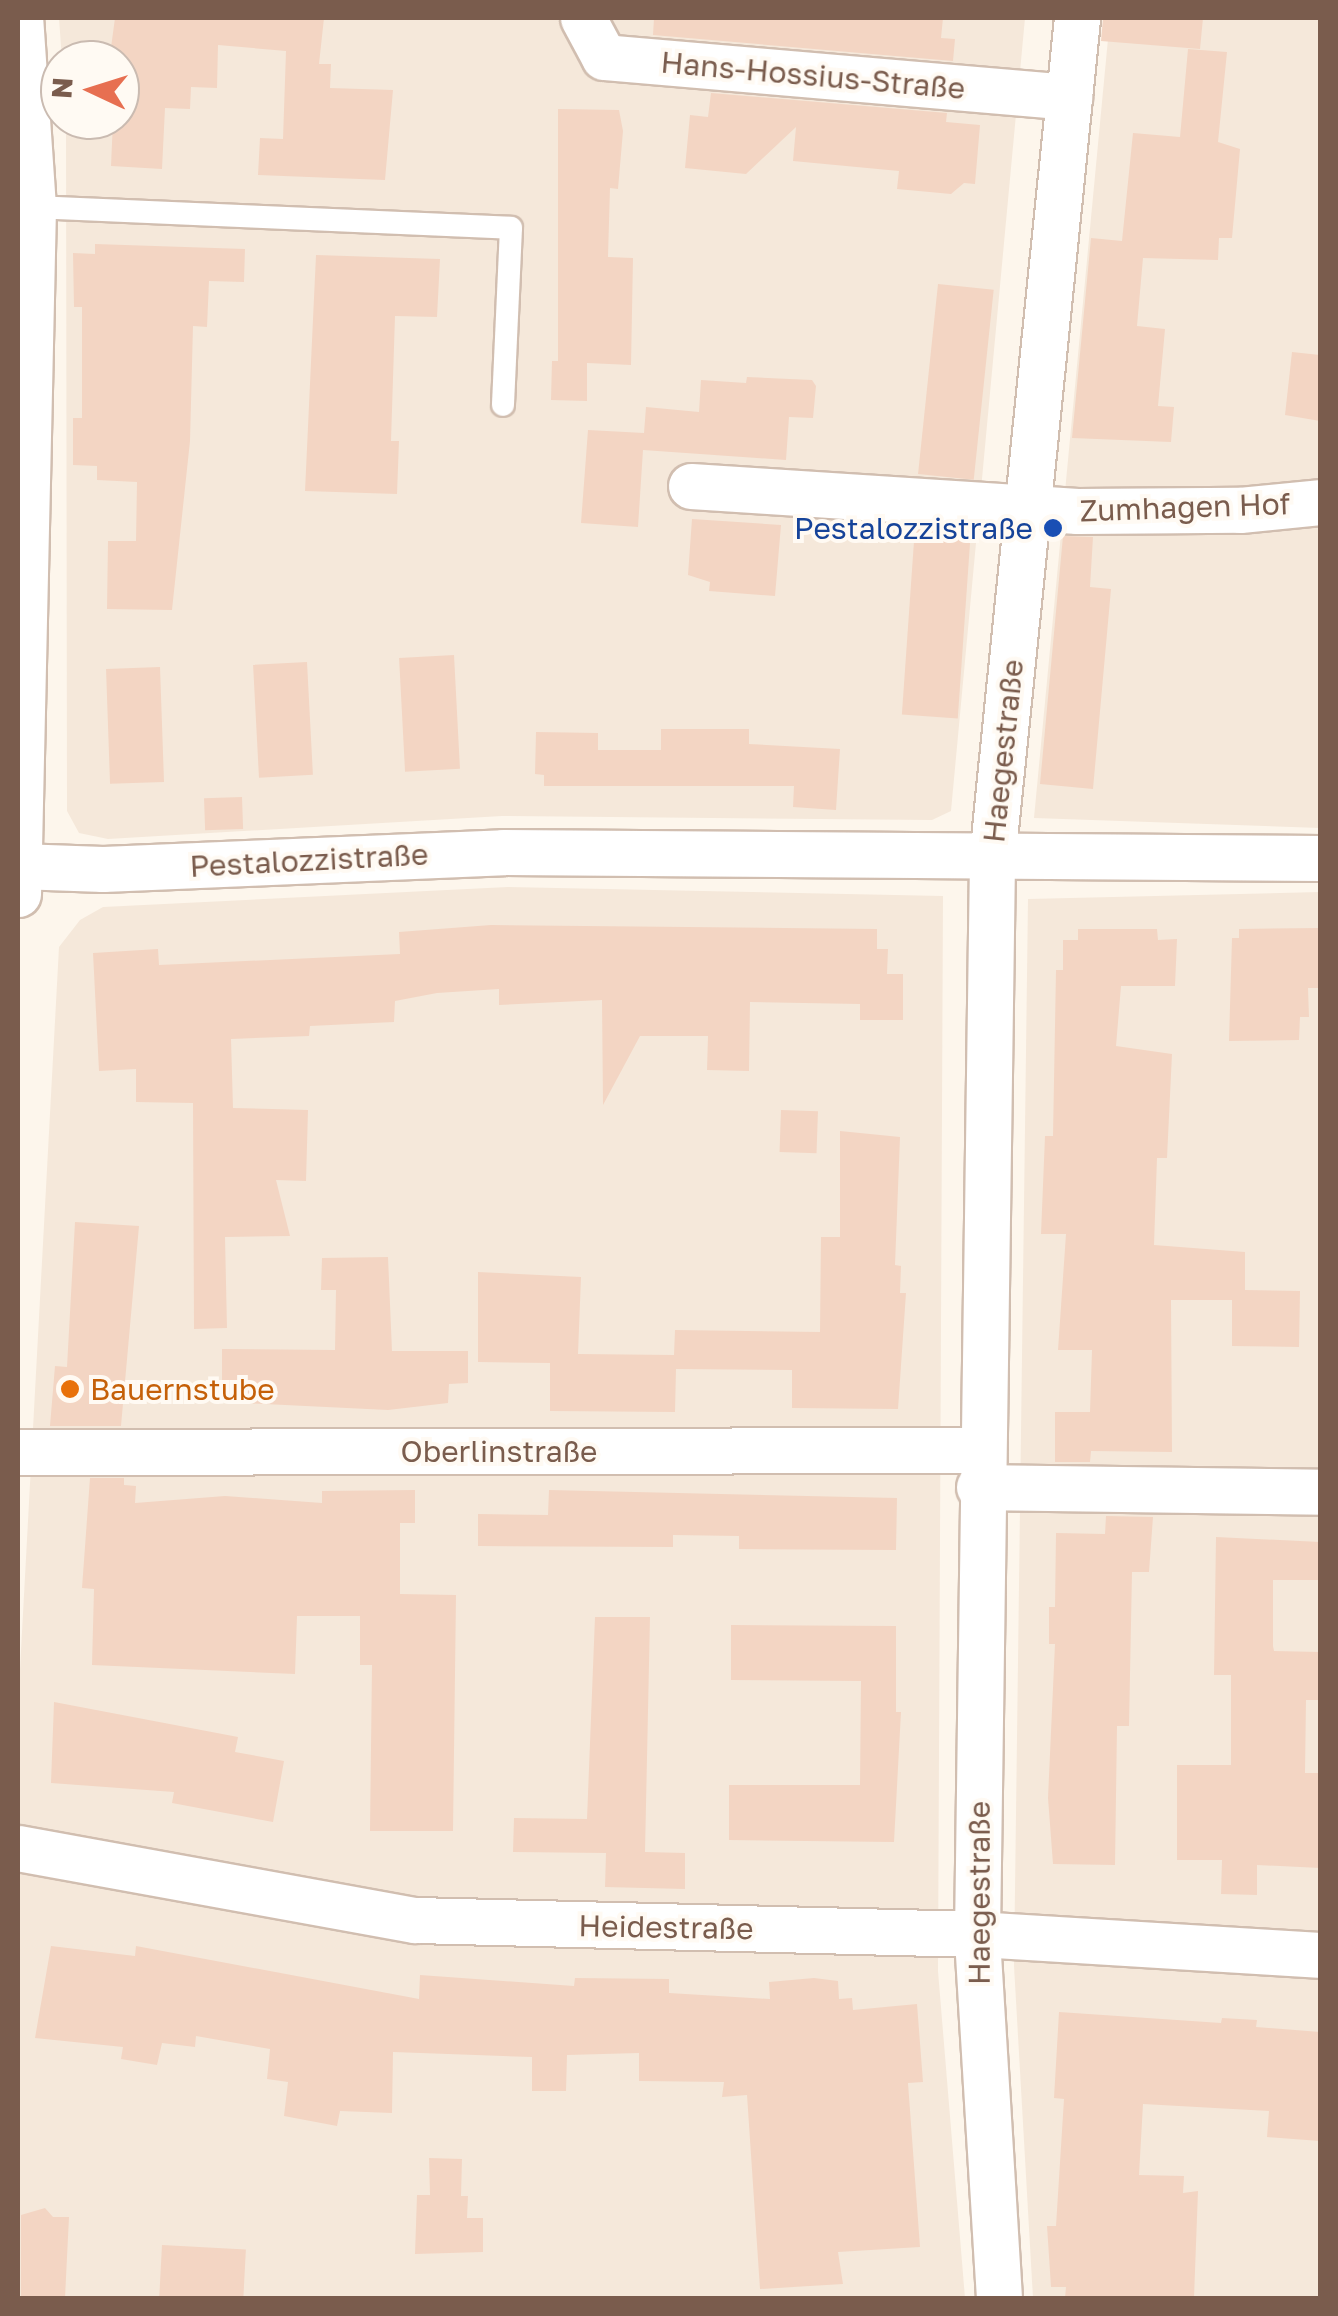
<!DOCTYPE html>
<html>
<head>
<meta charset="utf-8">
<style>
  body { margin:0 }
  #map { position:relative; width:1338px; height:2316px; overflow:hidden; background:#fdf6ec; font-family:"Golos Text",sans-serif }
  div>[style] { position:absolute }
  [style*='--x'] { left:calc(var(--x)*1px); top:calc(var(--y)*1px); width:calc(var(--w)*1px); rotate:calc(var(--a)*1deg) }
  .residential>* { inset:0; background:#f5e8da }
  .building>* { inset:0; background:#f3d5c3; transform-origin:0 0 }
  .roads { filter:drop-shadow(2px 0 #d1beb0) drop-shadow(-2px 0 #d1beb0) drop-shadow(0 2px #d1beb0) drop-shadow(0 -2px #d1beb0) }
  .lane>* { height:22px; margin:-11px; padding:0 11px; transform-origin:11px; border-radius:11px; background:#fff }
  .street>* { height:45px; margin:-22.5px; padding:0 22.5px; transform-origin:22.5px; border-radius:22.5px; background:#fff }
  .dots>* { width:28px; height:28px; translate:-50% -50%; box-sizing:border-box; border:5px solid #fffaf3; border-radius:50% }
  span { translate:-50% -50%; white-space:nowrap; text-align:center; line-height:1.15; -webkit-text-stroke:8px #fffaf3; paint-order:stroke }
  .street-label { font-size:30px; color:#7a5c4d }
  .transit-label { font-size:30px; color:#164399 }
  .right { translate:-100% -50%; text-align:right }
  .food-label { font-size:30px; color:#c56008 }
  .left { translate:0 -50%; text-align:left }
  .frame { position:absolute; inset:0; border:20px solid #7a5c4d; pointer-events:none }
  .north { position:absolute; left:40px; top:40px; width:100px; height:100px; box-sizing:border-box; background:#fffaf3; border:2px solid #cabbb1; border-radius:50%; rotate:274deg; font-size:28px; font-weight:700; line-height:40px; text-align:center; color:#7a5c4d }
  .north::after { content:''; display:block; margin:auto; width:35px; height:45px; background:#e76f51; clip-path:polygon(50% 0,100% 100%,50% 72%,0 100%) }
</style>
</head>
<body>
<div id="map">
  <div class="residential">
    <div style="clip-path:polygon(59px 18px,1025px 18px,951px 811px,932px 820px,502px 816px,108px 839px,79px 833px,67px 811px,66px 120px,120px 120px,120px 60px,62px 60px)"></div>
    <div style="clip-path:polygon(1110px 18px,1320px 18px,1320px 828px,1034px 818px)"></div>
    <div style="clip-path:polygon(508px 887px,943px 896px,938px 1971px,965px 2298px,18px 2298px,18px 1706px,59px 947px,80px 920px,103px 907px)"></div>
    <div style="clip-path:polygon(1320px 892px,1320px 2298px,1033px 2298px,1014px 1966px,1028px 899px)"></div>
  </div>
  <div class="building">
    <div style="clip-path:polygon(115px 18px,324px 18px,319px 64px,331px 64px,330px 88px,393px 90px,385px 180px,258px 175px,260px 138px,283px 139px,286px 51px,218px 45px,217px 88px,191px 87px,190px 109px,165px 108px,162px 169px,111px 166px,113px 120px,120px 120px,120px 56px,110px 55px)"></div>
    <div style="clip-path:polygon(654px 18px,943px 18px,941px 38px,955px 39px,953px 61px,653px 35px)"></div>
    <div style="clip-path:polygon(1103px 18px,1203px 18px,1200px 49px,1101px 41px)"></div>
    <div style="clip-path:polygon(1188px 49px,1227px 52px,1218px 142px,1240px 149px,1232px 238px,1219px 238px,1218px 260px,1143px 258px,1137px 326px,1165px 329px,1158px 406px,1174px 407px,1171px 442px,1072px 438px,1091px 238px,1122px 241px,1133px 133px,1180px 137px)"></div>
    <div style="clip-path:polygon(711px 93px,947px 113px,946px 122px,980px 125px,975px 184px,964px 183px,951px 194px,897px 189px,899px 171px,793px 161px,796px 127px,746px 174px,685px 168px,690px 115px,708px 117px)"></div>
    <div style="clip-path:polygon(558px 109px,619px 110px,623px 131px,618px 189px,610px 188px,608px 257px,633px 258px,631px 365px,587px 363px,587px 401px,551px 400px,552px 361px,558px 361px)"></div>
    <div style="clip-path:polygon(95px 244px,245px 249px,244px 282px,209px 281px,207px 327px,193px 326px,190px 441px,172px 610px,107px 609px,108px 541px,136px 541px,137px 482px,97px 480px,97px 466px,73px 465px,73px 418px,82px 418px,82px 307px,74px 307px,73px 253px,95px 254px)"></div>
    <div style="clip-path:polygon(316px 255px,440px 259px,437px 317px,395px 316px,391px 441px,399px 441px,397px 494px,305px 491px)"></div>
    <div style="left:938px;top:284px;width:56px;height:191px;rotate:6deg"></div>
    <div style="clip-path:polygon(1292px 352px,1320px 355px,1320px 421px,1285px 415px)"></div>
    <div style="clip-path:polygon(747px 377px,812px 380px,816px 386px,813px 418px,789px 417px,786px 460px,643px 450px,638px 527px,581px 523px,588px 430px,644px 433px,646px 407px,699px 412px,701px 380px,746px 383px)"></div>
    <div style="clip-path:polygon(692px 519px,781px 525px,775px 596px,709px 591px,710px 582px,688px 575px)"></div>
    <div style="left:915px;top:527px;width:56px;height:188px;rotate:4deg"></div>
    <div style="clip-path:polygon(1063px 536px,1093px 537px,1090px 587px,1111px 589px,1093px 789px,1040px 784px)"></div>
    <div style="left:454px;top:655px;width:114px;height:55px;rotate:87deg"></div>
    <div style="left:307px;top:662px;width:113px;height:54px;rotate:87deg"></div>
    <div style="left:160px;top:667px;width:115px;height:54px;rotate:88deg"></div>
    <div style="clip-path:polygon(661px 729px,749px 729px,749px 744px,840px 749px,836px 810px,793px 807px,794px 786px,544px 786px,544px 775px,535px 774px,536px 732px,598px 733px,598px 750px,661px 750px)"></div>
    <div style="left:242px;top:797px;width:32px;height:38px;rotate:88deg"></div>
    <div style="clip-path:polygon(491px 925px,877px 929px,877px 949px,888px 949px,887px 974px,903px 974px,903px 1020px,860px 1020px,860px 1004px,750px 1002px,749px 1071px,707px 1070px,708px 1036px,640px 1036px,603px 1105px,602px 1000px,499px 1005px,499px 989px,437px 993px,395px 1001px,394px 1022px,310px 1026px,309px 1036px,231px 1039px,233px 1108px,308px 1110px,306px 1181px,276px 1180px,290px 1236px,225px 1237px,227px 1328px,194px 1329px,193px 1103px,136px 1102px,136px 1069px,99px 1071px,93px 953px,158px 949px,159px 965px,400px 954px,399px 932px)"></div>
    <div style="clip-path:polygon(1320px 928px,1320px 988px,1308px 988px,1309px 1017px,1300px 1017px,1299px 1040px,1229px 1041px,1232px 938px,1239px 938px,1239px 929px)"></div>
    <div style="clip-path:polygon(1078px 929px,1157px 929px,1158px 940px,1177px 939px,1175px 986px,1121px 986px,1116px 1046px,1172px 1054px,1167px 1158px,1157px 1158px,1154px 1245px,1245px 1252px,1245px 1290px,1300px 1291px,1299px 1347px,1232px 1346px,1232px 1300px,1171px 1300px,1172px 1452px,1091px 1451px,1090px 1462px,1055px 1462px,1055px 1412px,1090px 1412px,1092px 1350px,1058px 1350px,1066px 1234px,1041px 1234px,1045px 1136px,1053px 1136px,1056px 970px,1063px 970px,1063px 940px,1078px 940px)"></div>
    <div style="left:781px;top:1110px;width:37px;height:42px;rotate:2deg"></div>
    <div style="clip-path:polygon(840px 1131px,900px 1137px,895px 1265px,901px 1266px,900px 1293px,906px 1293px,898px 1409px,792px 1408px,792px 1370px,676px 1369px,675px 1412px,550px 1411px,550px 1363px,478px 1362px,478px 1272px,581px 1277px,578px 1354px,674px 1355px,675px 1330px,820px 1332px,821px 1237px,840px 1237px)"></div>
    <div style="clip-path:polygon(75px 1222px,139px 1226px,121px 1426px,50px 1426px,55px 1366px,67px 1367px)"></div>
    <div style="clip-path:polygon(388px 1257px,392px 1351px,468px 1351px,468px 1383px,449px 1384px,448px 1403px,388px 1410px,222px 1402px,222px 1349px,335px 1350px,336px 1290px,321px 1290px,322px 1258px)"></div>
    <div style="clip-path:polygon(90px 1478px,124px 1478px,124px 1485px,136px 1486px,135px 1503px,225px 1496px,322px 1503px,322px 1491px,415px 1490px,415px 1523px,400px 1523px,400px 1594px,456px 1595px,453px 1831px,370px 1831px,372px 1665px,360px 1665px,360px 1616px,297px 1616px,295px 1674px,92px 1665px,94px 1589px,82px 1588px)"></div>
    <div style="clip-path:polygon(549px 1490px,897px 1498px,896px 1550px,739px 1549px,739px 1536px,673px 1535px,673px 1547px,478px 1546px,478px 1514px,548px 1515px)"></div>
    <div style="clip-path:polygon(1106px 1516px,1153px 1517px,1149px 1572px,1132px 1572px,1129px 1726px,1117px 1726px,1115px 1865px,1053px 1864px,1048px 1798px,1055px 1644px,1049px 1644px,1049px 1607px,1055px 1607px,1056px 1533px,1105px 1534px)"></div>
    <div style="clip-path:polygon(1216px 1537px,1320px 1542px,1320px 1580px,1273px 1580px,1273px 1646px,1274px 1651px,1320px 1652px,1320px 1700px,1306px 1700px,1305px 1773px,1320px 1773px,1320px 1868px,1257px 1865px,1257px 1895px,1221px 1894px,1222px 1860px,1177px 1860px,1177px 1765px,1231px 1765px,1231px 1675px,1214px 1675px)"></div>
    <div style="clip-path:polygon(595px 1617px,650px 1617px,645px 1852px,685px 1853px,685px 1889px,605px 1887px,606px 1853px,513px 1852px,514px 1818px,587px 1819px)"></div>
    <div style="clip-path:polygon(731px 1625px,896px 1626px,896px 1712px,901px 1712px,894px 1842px,729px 1840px,729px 1785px,860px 1785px,861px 1681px,731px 1680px)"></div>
    <div style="clip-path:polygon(54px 1702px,238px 1737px,235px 1752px,284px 1761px,273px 1822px,172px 1803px,174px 1792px,51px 1783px)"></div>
    <div style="clip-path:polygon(51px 1946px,135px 1956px,136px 1946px,419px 1999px,420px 1975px,574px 1986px,575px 1978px,669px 1979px,669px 1993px,770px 1999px,769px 1982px,814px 1978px,838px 1981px,839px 1999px,852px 1998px,853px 2010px,917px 2004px,923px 2082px,908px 2083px,920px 2247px,838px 2252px,843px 2284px,760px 2289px,747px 2095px,722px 2097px,724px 2082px,639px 2081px,639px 2053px,567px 2055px,566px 2091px,532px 2091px,532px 2057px,393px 2052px,392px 2113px,340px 2111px,337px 2126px,284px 2116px,288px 2082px,267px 2079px,270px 2049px,196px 2036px,195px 2047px,162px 2043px,157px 2065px,121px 2059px,123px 2047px,35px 2038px)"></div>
    <div style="clip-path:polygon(1059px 2012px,1221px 2023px,1222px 2018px,1257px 2020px,1256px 2027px,1320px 2032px,1320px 2141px,1267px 2137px,1269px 2111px,1143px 2104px,1139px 2175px,1184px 2176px,1183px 2193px,1198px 2191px,1194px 2298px,1065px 2298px,1066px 2287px,1051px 2287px,1047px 2226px,1056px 2226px,1064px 2099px,1054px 2098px)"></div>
    <div style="clip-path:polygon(429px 2158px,462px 2159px,461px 2196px,468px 2196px,467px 2218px,483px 2218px,483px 2252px,415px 2254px,417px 2195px,430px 2195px)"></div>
    <div style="clip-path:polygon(45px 2208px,53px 2217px,69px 2217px,65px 2298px,21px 2298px,21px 2215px)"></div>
    <div style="left:162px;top:2245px;width:84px;height:53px;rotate:3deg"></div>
  </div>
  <div class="roads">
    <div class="lane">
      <div style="--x:33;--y:207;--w:478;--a:2.5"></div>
      <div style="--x:511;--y:228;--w:177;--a:92.6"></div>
    </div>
    <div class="street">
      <div style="--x:583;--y:18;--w:44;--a:61.7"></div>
      <div style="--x:604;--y:57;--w:467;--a:4.9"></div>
      <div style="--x:691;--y:486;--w:387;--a:3.7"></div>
      <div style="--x:1077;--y:511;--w:163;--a:-0.4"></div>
      <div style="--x:1240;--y:510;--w:80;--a:-5.7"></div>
      <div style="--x:18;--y:866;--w:85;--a:2"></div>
      <div style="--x:103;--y:869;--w:400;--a:-2.4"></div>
      <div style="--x:503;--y:852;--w:817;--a:0.42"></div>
      <div style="--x:18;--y:894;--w:687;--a:-88.75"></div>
      <div style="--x:33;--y:207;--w:189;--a:-93.9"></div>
      <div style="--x:18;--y:1452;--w:962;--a:-0.12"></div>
      <div style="--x:979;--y:1487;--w:341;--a:0.8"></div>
      <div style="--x:18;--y:1848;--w:403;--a:10.3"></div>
      <div style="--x:415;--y:1920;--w:562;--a:1.43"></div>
      <div style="--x:977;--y:1934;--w:344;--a:3.5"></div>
      <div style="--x:999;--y:2298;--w:365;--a:-93.5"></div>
      <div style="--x:977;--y:1934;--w:1076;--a:-89.2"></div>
      <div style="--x:992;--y:858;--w:844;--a:-84.22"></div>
    </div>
  </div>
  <div class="dots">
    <div style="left:1053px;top:528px;background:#1a4fb4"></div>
    <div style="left:70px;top:1389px;background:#e8710a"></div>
  </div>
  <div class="street-label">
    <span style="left:813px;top:75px;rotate:5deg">Hans-Hossius-Straße</span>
    <span style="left:1185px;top:507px;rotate:-2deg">Zumhagen Hof</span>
    <span style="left:1003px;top:751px;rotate:-84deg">Haegestraße</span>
    <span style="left:309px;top:860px;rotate:-3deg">Pestalozzistraße</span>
    <span style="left:499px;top:1451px">Oberlinstraße</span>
    <span style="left:979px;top:1893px;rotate:-90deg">Haegestraße</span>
    <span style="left:666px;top:1927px;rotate:1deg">Heidestraße</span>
  </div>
  <div class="transit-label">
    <span class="right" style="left:1033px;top:528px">Pestalozzistraße</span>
  </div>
  <div class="food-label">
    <span class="left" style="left:90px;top:1389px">Bauernstube</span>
  </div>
  <div class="frame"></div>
  <div class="north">N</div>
</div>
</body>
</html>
